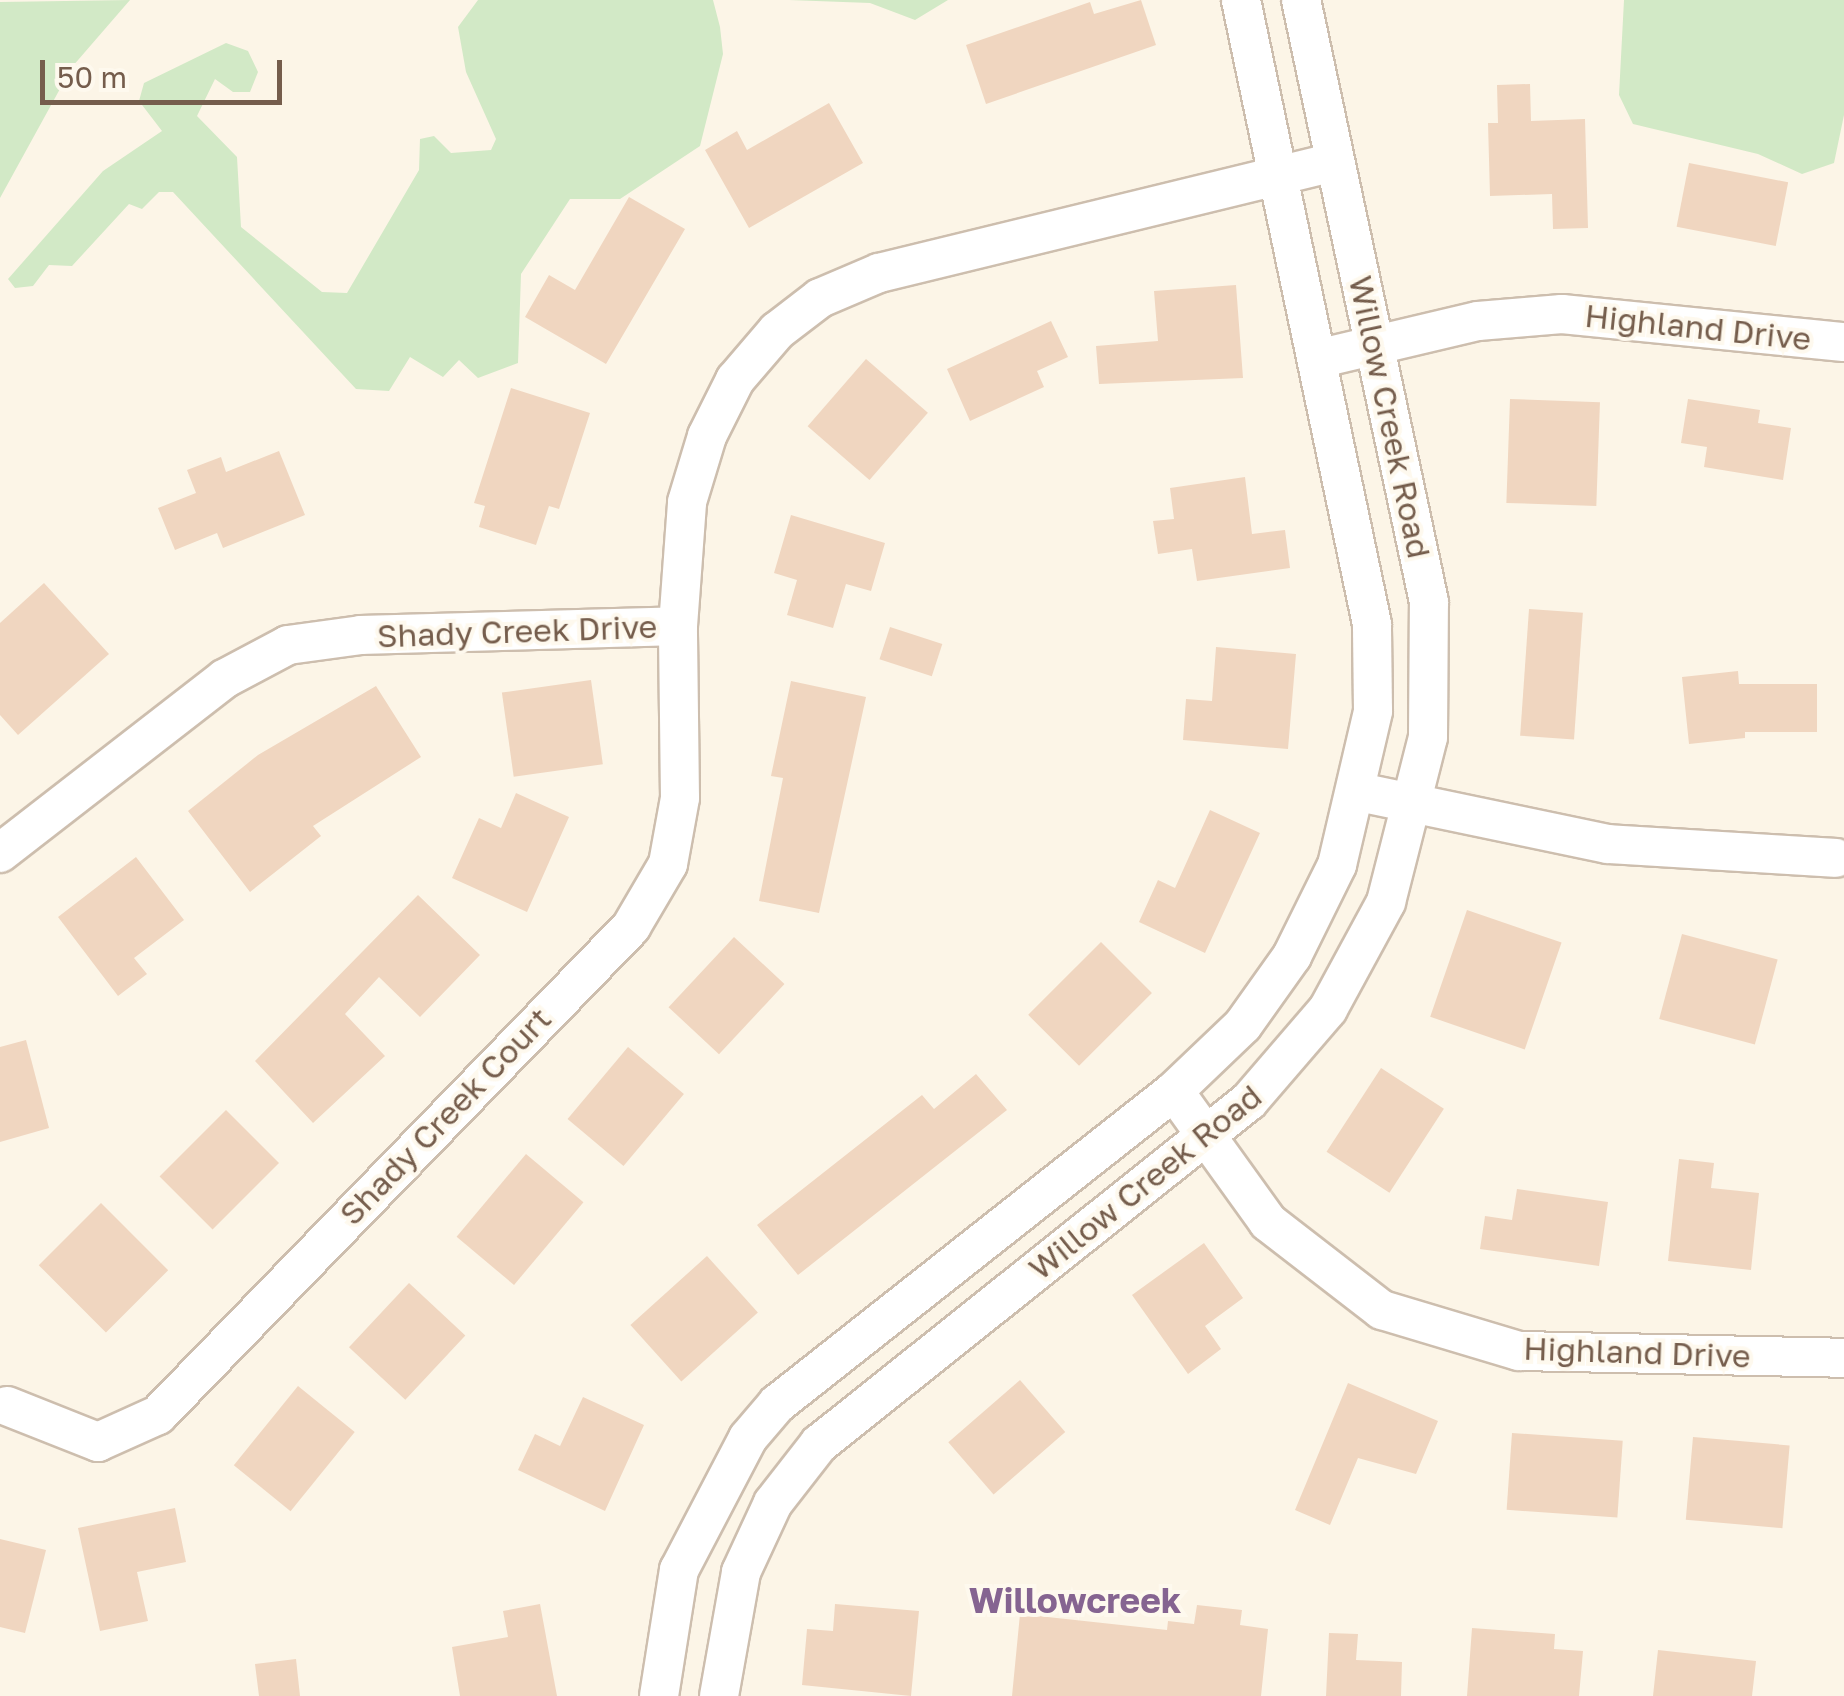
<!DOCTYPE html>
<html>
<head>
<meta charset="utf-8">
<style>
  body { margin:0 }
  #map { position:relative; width:1844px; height:1696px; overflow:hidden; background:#fcf5e7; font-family:"Golos Text",sans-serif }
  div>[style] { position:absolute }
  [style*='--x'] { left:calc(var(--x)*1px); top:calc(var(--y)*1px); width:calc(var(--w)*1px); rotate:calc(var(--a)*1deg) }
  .green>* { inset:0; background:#d2e9c6 }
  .building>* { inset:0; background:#f0d6c0; transform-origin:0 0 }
  .roads { filter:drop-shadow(2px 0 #cdbeae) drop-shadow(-2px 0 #cdbeae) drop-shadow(0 2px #cdbeae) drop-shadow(0 -2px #cdbeae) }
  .street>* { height:38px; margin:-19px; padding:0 19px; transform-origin:19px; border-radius:19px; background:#fff }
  span { translate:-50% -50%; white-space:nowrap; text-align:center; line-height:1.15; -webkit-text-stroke:8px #fef9ee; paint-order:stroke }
  .street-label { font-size:32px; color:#755d4c }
  .neighbourhood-label { font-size:35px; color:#856491; font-weight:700 }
  .scale { position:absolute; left:40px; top:60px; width:242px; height:45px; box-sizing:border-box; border:5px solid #755d4c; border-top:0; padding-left:12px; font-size:30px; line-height:35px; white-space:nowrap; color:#755d4c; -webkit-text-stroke:8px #fef9ee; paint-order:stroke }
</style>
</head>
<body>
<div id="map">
  <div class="green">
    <div style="clip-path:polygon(130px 0,72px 67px,0 198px,0 2px)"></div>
    <div style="clip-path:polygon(478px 0,713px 0,720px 27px,723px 54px,700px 146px,620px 199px,570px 199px,521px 274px,518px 363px,478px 378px,459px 360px,443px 377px,410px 357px,389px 391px,356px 389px,173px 192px,159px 192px,142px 209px,129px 204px,72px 266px,49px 265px,33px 286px,15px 288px,8px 279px,103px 171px,162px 131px,139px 101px,144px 83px,226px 43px,248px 51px,258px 72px,250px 92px,233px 92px,215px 79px,197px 116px,237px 157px,241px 227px,322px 292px,347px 293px,419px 170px,420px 139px,434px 136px,451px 153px,491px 150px,496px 139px,466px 72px,458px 27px)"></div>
    <div style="clip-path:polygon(789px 0,948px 0,915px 20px,870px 3px)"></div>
    <div style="clip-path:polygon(1624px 0,1844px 0,1844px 115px,1834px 163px,1802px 174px,1758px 154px,1633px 124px,1619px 95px)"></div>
  </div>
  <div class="building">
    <div style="clip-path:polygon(1141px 0,1156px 45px,986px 104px,966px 45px,1090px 2px,1094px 14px)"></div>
    <div style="clip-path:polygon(1530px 84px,1531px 121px,1585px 119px,1588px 228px,1553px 229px,1552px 194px,1490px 196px,1488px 123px,1498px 123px,1497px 85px)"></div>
    <div style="clip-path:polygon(829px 103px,863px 163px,749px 228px,705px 150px,737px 131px,747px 150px)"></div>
    <div style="left:1689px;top:163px;width:101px;height:65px;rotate:11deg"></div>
    <div style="clip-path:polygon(629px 197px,685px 229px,606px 364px,525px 317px,549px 275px,575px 290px)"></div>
    <div style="clip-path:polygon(1236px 285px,1243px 378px,1099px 384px,1096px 346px,1158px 341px,1154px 291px)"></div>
    <div style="clip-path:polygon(1051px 321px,1068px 357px,1037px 371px,1044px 387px,970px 421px,947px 369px)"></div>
    <div style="left:866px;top:359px;width:82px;height:89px;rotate:41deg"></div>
    <div style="clip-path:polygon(511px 388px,590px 413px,559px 509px,549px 506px,536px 545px,479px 527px,485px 506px,474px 503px)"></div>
    <div style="left:1510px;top:399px;width:90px;height:104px;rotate:2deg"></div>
    <div style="clip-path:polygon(1688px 399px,1760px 410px,1758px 423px,1791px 428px,1783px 480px,1704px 467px,1707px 447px,1681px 443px)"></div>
    <div style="clip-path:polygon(279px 451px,305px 515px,223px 548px,217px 533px,175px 550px,158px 508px,196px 493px,187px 470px,221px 457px,226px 472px)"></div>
    <div style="clip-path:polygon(1245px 477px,1252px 534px,1285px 530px,1290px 568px,1197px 581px,1192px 549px,1158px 554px,1153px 521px,1174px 519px,1170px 488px)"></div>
    <div style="clip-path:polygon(791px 515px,885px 543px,871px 591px,846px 584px,833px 628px,787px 615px,797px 580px,774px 573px)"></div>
    <div style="clip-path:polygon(44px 583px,109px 654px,18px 735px,0 715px,0 623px)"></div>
    <div style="left:1529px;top:609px;width:54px;height:127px;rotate:4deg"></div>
    <div style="left:890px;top:627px;width:55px;height:34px;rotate:18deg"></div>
    <div style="clip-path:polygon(1216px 647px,1296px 654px,1288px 749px,1183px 740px,1186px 699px,1212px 701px)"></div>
    <div style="clip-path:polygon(1738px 671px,1739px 684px,1817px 684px,1817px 732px,1745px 732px,1745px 738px,1689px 744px,1682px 677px)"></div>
    <div style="left:591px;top:680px;width:85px;height:90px;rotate:82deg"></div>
    <div style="clip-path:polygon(791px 681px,866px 697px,819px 913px,759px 901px,783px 778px,771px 776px)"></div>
    <div style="clip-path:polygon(376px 686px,421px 757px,313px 826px,321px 836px,250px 892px,188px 811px,258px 755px)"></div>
    <div style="clip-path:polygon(516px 793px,569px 817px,527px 912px,452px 878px,479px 818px,501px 828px)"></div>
    <div style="clip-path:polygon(1210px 810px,1260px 833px,1205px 953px,1139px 922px,1158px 880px,1175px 888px)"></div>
    <div style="clip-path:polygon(136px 857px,184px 920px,134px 958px,147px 974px,118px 996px,58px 917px)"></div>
    <div style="clip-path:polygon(418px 895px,480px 955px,420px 1017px,379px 977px,345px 1014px,385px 1056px,313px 1123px,255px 1061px)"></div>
    <div style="left:1467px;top:910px;width:100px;height:113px;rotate:19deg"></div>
    <div style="left:1682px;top:934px;width:99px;height:88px;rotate:15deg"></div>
    <div style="left:734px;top:937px;width:69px;height:96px;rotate:43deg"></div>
    <div style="left:1101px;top:942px;width:72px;height:103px;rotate:45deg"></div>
    <div style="clip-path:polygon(26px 1040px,49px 1128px,0 1142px,0 1047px)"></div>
    <div style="left:628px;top:1047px;width:73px;height:94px;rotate:40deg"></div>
    <div style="left:1381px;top:1068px;width:75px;height:100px;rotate:33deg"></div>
    <div style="clip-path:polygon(976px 1074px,1007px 1110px,798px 1275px,757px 1225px,922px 1095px,934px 1109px)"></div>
    <div style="left:226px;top:1110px;width:75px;height:94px;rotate:45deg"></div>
    <div style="left:526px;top:1154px;width:75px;height:108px;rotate:40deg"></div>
    <div style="clip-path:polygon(1679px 1159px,1714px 1163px,1711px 1188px,1759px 1193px,1751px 1270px,1668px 1261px)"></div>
    <div style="clip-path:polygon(1517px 1189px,1608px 1202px,1599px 1266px,1480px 1249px,1485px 1216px,1512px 1220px)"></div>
    <div style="left:101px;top:1203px;width:95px;height:88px;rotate:45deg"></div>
    <div style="clip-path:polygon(1204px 1243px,1243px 1298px,1205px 1326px,1221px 1349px,1188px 1374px,1132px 1295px)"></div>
    <div style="left:707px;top:1256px;width:76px;height:103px;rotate:48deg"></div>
    <div style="left:409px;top:1283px;width:77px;height:88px;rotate:43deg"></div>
    <div style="left:1020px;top:1380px;width:69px;height:95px;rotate:49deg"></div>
    <div style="clip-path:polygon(1348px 1383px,1438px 1421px,1416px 1474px,1358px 1458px,1330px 1525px,1295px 1510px)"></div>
    <div style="left:298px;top:1386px;width:73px;height:102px;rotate:39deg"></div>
    <div style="clip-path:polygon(583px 1397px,644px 1425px,605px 1511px,518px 1470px,535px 1434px,560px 1446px)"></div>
    <div style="left:1512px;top:1433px;width:111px;height:77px;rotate:4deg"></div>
    <div style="left:1693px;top:1437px;width:97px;height:83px;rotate:5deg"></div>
    <div style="clip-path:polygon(175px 1508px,186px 1562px,137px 1572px,148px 1621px,100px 1631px,78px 1528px)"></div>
    <div style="clip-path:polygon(0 1539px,46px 1550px,25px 1633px,0 1627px)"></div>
    <div style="clip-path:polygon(540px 1604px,557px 1696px,460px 1696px,452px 1647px,508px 1637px,503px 1611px)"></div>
    <div style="clip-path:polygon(835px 1604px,919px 1611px,911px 1696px,802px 1685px,807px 1629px,833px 1631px)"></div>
    <div style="clip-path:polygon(1197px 1605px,1242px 1610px,1240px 1625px,1268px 1629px,1261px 1696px,1012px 1696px,1020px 1614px,1167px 1630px,1168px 1621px,1194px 1624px)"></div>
    <div style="clip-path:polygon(1472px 1628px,1555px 1634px,1554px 1649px,1583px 1651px,1579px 1696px,1467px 1696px)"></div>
    <div style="clip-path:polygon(1329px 1633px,1358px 1634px,1356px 1660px,1402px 1662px,1401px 1696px,1326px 1696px)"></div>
    <div style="clip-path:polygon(1658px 1650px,1756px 1661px,1752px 1696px,1653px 1696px)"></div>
    <div style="clip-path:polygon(296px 1659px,300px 1696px,259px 1696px,255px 1664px)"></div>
  </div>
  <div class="roads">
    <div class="street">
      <div style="--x:1317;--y:359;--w:165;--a:-13.3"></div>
      <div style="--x:1478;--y:321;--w:84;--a:-4.8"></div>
      <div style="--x:1562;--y:314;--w:283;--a:5.7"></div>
      <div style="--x:1359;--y:792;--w:254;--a:11.8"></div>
      <div style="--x:1608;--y:844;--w:228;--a:3.5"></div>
      <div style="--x:0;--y:853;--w:284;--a:-37.8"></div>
      <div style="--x:224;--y:679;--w:72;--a:-28"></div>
      <div style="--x:288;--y:645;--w:74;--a:-7.8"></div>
      <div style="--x:361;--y:635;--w:317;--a:-1.6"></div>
      <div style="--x:1174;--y:1091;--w:161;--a:54.3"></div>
      <div style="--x:1268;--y:1222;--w:144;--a:37.7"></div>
      <div style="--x:1382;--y:1310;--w:143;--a:16.7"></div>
      <div style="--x:1519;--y:1351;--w:325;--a:1.2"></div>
      <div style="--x:7;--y:1406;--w:98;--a:21.6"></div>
      <div style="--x:98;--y:1442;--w:66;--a:-24.2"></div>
      <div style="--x:158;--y:1415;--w:680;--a:-45.89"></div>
      <div style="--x:631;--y:927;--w:73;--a:-59.6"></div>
      <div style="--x:668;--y:864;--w:67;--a:-79.7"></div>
      <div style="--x:680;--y:798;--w:172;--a:-90.7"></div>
      <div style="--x:678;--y:626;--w:124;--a:-85.8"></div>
      <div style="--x:687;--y:502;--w:69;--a:-73.1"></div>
      <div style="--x:707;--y:436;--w:63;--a:-63.4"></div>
      <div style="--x:735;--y:380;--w:65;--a:-49.4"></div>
      <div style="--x:777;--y:331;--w:54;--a:-37.5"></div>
      <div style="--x:820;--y:298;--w:64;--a:-23"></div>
      <div style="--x:879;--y:273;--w:465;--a:-13.7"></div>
      <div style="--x:659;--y:1696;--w:128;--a:-81"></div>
      <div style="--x:679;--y:1570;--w:149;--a:-62.4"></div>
      <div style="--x:748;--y:1438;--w:45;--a:-49.5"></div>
      <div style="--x:777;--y:1404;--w:506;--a:-38.25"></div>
      <div style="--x:1174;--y:1091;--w:95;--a:-43.7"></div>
      <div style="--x:1243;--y:1025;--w:85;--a:-54.6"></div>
      <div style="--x:1292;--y:956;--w:102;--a:-63.7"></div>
      <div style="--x:1337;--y:865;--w:158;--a:-76.8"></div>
      <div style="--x:1373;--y:711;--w:87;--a:-90.7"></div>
      <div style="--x:1372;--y:624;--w:638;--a:-101.86"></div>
      <div style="--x:719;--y:1696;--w:126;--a:-79.9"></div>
      <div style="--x:741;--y:1572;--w:76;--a:-65.1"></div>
      <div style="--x:773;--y:1503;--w:75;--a:-52.1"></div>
      <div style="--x:819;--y:1444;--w:550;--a:-38.58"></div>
      <div style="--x:1249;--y:1101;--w:121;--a:-49.3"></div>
      <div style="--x:1328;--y:1009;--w:122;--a:-61.5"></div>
      <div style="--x:1386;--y:902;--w:170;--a:-75.7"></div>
      <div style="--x:1428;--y:737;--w:135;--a:-89.6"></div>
      <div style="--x:1429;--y:602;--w:615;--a:-102"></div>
    </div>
  </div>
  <div class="street-label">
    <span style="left:1698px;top:327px;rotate:6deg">Highland Drive</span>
    <span style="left:1390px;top:417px;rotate:78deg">Willow Creek Road</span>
    <span style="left:517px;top:631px;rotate:-2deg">Shady Creek Drive</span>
    <span style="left:445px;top:1116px;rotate:-46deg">Shady Creek Court</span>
    <span style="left:1145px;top:1182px;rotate:-39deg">Willow Creek Road</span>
    <span style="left:1637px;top:1352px;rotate:2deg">Highland Drive</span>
  </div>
  <div class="neighbourhood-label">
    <span style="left:1075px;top:1600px">Willowcreek</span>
  </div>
  <div class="scale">50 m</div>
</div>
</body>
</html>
